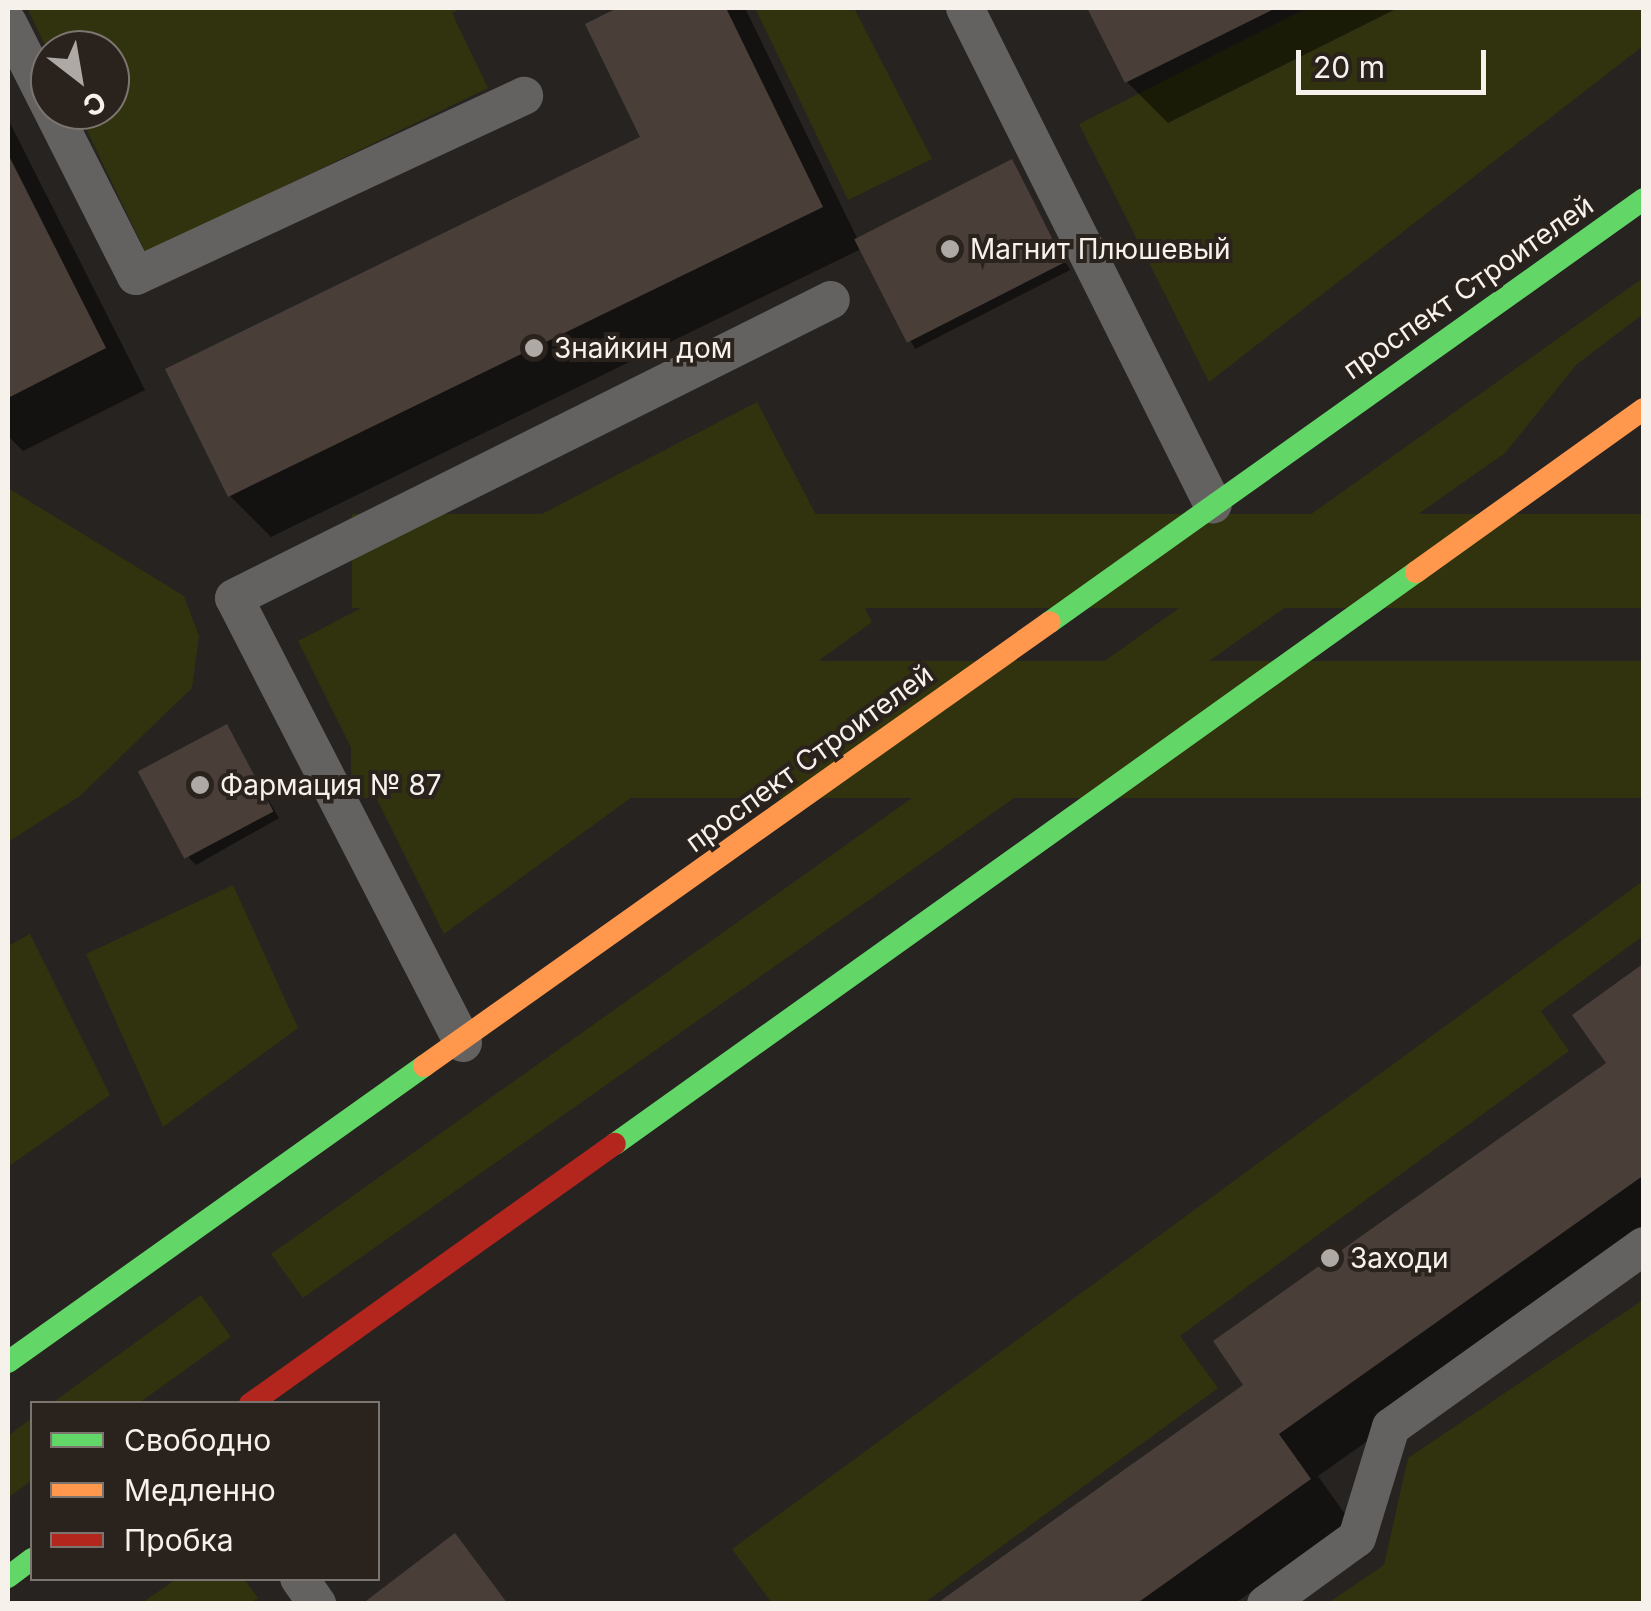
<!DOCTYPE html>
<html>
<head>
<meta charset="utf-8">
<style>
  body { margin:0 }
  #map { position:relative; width:1651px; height:1611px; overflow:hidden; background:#262320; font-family:Inter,sans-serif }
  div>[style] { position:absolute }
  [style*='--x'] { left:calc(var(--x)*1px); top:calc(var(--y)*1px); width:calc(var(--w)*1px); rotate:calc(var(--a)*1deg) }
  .green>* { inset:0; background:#31330e; transform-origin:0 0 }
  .shadow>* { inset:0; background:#0007 }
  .building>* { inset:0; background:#493e38; transform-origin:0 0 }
  .lane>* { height:38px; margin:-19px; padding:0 19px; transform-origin:19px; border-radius:19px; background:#646261 }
  .fast>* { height:22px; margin:-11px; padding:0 11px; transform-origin:11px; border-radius:11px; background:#63d668 }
  .slow>* { height:22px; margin:-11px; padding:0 11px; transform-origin:11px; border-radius:11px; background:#ff974d }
  .jam>* { height:22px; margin:-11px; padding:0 11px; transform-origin:11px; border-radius:11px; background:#b3261e }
  .dots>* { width:28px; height:28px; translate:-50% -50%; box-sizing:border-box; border:5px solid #2a221c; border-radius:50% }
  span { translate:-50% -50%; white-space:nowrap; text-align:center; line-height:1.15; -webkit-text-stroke:8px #2a221c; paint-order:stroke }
  .poi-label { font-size:28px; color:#f7f1ec }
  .left { translate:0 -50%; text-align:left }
  .street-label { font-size:28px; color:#f7f1ec }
  .frame { position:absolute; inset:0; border:10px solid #f7f1ec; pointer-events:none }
  .legend { position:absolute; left:30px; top:1401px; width:350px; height:180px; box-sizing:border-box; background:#2a221c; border:2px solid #7c756f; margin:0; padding:12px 18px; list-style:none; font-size:30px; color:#f7f1ec }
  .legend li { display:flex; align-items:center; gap:20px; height:50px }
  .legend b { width:50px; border:2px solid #7c756f }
  .north { position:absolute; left:30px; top:30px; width:100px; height:100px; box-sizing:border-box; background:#2a221c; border:2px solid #7c756f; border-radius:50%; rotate:149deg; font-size:28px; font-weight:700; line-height:40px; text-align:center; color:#f7f1ec }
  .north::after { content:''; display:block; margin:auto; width:35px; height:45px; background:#aea9a5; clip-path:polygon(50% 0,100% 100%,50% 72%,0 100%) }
  .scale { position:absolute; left:1296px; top:50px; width:190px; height:45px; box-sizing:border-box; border:5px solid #f7f1ec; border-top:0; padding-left:12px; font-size:30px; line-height:35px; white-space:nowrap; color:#f7f1ec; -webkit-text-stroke:8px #2a221c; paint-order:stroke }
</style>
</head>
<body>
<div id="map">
  <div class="green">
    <div style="clip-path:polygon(27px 8px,462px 8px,452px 13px,488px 88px,146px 253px,77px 110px,110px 110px,110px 50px,50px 50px,50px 55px)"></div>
    <div style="clip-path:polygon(755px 8px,854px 8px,932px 159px,848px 200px)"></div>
    <div style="clip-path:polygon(1307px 8px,1643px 8px,1643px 46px,1209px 382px,1079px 124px)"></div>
    <div style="clip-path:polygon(1643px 278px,1643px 314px,1576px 365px,1505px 453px,303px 1298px,271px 1254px)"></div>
    <div style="clip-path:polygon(757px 402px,872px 622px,444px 934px,298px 641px)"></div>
    <div style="clip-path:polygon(8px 488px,184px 596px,199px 636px,192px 688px,80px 796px,8px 842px)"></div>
    <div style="left:1643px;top:514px;width:94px;height:1291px;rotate:90deg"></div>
    <div style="left:1643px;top:661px;width:137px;height:1292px;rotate:90deg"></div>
    <div style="clip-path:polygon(1643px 881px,1643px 936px,1541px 1011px,1569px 1051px,1180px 1336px,1218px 1388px,924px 1603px,772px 1603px,732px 1549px)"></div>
    <div style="clip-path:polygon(233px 885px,298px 1028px,163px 1127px,86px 954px)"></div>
    <div style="clip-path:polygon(30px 934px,110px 1095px,8px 1167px,8px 946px)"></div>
    <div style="clip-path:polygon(201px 1295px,231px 1337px,139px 1403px,52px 1403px)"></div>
    <div style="clip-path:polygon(1643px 1300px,1643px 1603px,1328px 1603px,1384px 1565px,1408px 1458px)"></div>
    <div style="clip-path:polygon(32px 1418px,32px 1480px,8px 1498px,8px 1436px)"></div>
    <div style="clip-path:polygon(176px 1579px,244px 1579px,258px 1598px,250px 1604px,142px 1603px)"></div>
  </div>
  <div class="shadow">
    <div style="clip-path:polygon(623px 8px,745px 8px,858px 240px,1012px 162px,1070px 270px,915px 349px,861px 249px,271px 537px,230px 496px,644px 139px,588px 25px)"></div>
    <div style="clip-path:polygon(1090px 8px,1398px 8px,1168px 123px,1127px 82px)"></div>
    <div style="clip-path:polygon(8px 119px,145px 390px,23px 451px,8px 436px)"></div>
    <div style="clip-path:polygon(226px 727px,279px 818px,196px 865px,189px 858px)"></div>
    <div style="clip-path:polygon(1644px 967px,1644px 1245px,1318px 1476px,1350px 1521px,1234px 1604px,940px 1604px,1247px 1386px,1609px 1064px)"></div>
  </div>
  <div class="building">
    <div style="clip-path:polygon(617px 8px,726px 8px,823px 207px,228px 497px,165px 369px,640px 137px,585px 24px)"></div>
    <div style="clip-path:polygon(1087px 8px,1276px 8px,1125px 83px)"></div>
    <div style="clip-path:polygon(8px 154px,106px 348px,8px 398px)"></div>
    <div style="left:1012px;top:159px;width:116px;height:177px;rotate:63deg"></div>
    <div style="left:227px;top:724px;width:99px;height:101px;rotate:62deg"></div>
    <div style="clip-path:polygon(1644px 963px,1644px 1175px,1279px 1434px,1311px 1479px,1136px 1604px,936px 1604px,1243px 1385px,1213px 1341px,1606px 1063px,1572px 1015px)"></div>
    <div style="clip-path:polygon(455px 1533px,508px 1604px,362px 1604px)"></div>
  </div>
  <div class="lane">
    <div style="--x:965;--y:8;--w:555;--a:63.48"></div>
    <div style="--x:8;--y:23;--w:93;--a:63.2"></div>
    <div style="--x:52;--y:110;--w:186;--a:63.2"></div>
    <div style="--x:136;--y:276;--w:428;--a:-24.9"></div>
    <div style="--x:463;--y:1043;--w:500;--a:-117.23"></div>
    <div style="--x:234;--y:598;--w:667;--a:-26.53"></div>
    <div style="--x:299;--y:1578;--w:32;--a:55"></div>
    <div style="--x:1266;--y:1604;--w:112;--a:-36"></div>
    <div style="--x:1357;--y:1538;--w:116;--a:-73"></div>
    <div style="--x:1391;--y:1427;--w:311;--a:-35.6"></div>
  </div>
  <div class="fast">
    <div style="--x:1050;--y:622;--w:729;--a:-35.46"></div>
    <div style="--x:615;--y:1144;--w:984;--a:-35.53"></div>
    <div style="--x:8;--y:1362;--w:511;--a:-35.43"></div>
    <div style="--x:8;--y:1577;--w:30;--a:-37"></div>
  </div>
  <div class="slow">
    <div style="--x:1416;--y:572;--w:280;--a:-35.6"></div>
    <div style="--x:424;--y:1066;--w:767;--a:-35.35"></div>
  </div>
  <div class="jam">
    <div style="--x:250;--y:1404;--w:448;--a:-35.5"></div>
  </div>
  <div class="dots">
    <div style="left:950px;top:249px;background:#aea9a5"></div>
    <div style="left:534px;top:348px;background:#aea9a5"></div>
    <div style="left:200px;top:785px;background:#aea9a5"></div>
    <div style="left:1330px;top:1258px;background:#aea9a5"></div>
  </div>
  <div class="poi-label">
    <span class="left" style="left:970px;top:249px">Магнит Плюшевый</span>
    <span class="left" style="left:554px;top:348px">Знайкин дом</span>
    <span class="left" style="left:220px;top:785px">Фармация № 87</span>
    <span class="left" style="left:1350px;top:1258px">Заходи</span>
  </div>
  <div class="street-label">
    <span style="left:1468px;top:287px;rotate:-35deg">проспект Строителей</span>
    <span style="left:809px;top:758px;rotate:-36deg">проспект Строителей</span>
  </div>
  <div class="frame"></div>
  <ul class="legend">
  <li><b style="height:12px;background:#63d668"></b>Свободно</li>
  <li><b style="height:12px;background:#ff974d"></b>Медленно</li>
  <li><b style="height:12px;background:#b3261e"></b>Пробка</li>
  </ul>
  <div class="north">С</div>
  <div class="scale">20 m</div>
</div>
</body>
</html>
